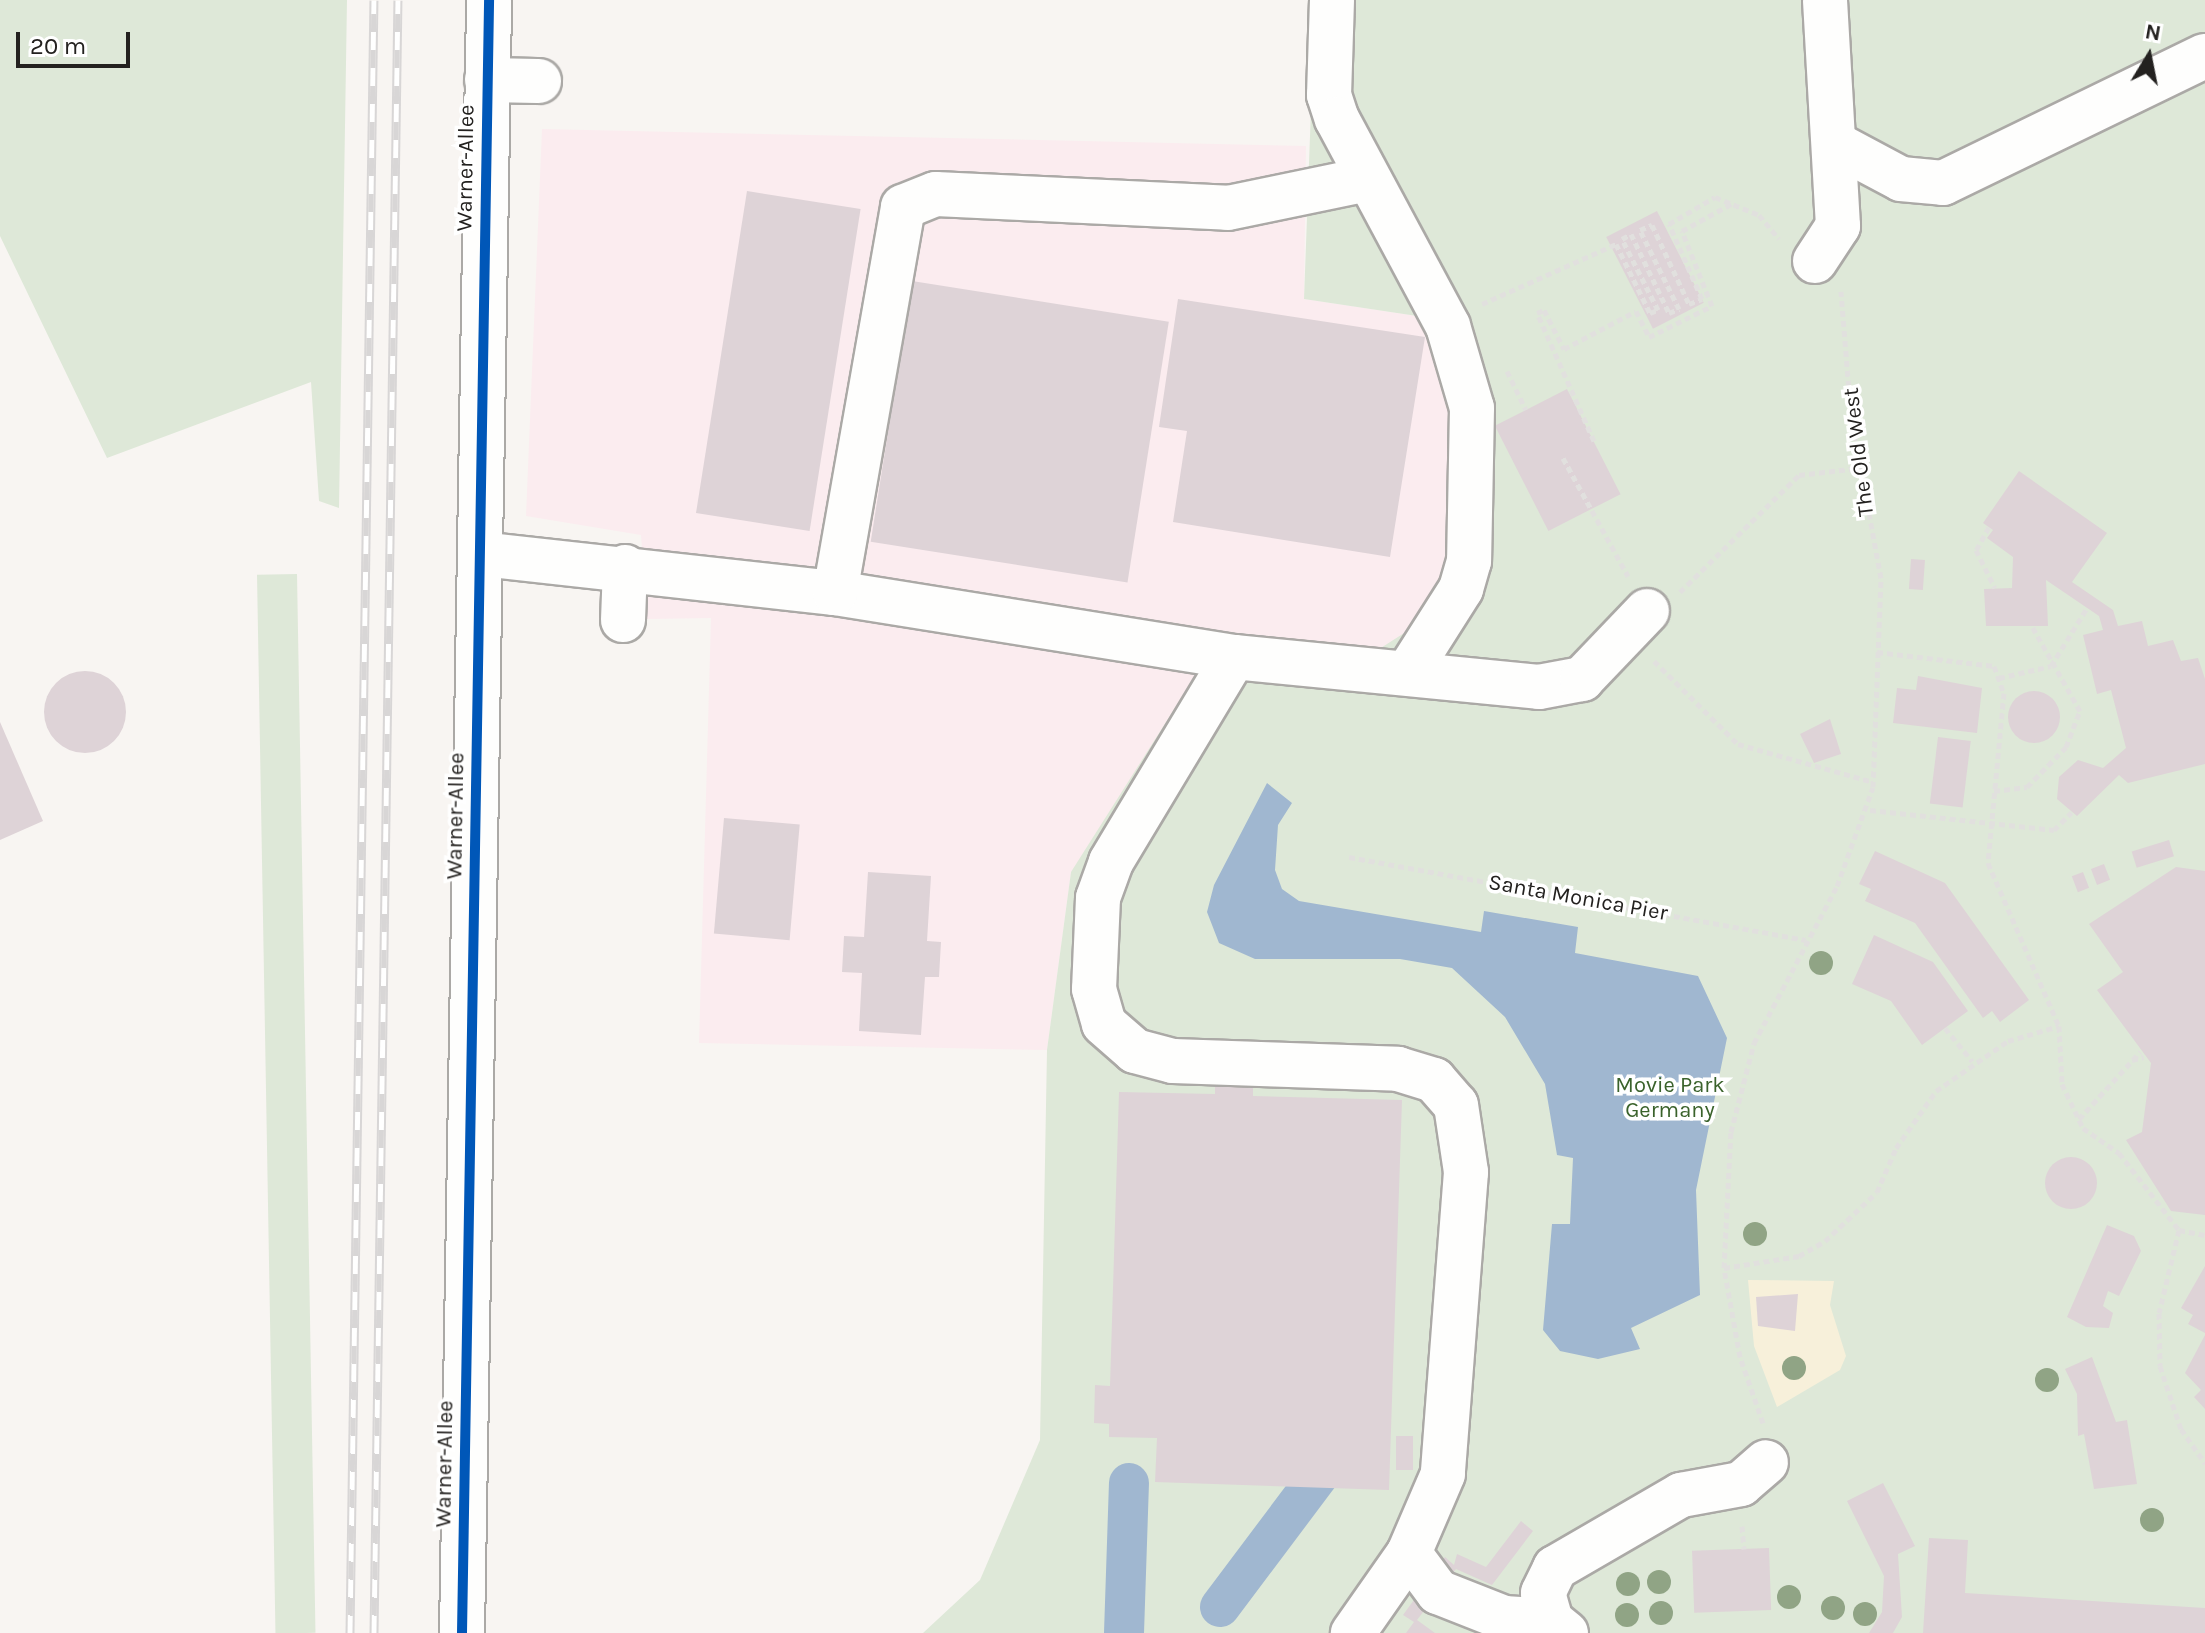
<!DOCTYPE html>
<html>
<head>
<meta charset="utf-8">
<style>
  body { margin:0 }
  #map { position:relative; width:2205px; height:1633px; overflow:hidden; background:#f8f5f2; font-family:Karla,sans-serif }
  div>[style] { position:absolute }
  [style*='--x'] { left:calc(var(--x)*1px); top:calc(var(--y)*1px); width:calc(var(--w)*1px); rotate:calc(var(--a)*1deg) }
  .commercial>* { inset:0; background:#fbecef }
  .green>* { inset:0; background:#dee8d8; transform-origin:0 0 }
  .sand>* { inset:0; background:#f7f0da }
  .water>* { inset:0; background:#a0b7d0 }
  .canal>* { height:40px; margin:-20px; padding:0 20px; transform-origin:20px; border-radius:20px; background:#a0b7d0 }
  .building>* { inset:0; background:#ded3d7; transform-origin:0 0 }
  .round { border-radius:50% }
  .path>* { height:5px; margin-top:-2.5px; transform-origin:0; background:repeating-linear-gradient(90deg,#e1e0de 0 6px,transparent 0 10px) }
  .roads { filter:drop-shadow(2px 0 #aba9a6) drop-shadow(-2px 0 #aba9a6) drop-shadow(0 2px #aba9a6) drop-shadow(0 -2px #aba9a6) }
  .minor>* { height:44px; margin:-22px; padding:0 22px; transform-origin:22px; border-radius:22px; background:#fefefd }
  .rail>* { height:9px; margin-top:-4.5px; transform-origin:0; background:repeating-linear-gradient(90deg,#fff 0 18px,#d8d6d6 0 36px); box-sizing:border-box; border-block:2px solid #d8d6d6 }
  .cycleway>* { height:10px; margin:-5px; padding:0 5px; transform-origin:5px; border-radius:5px; background:#0057b8 }
  .trees>* { width:24px; height:24px; margin:-12px; border-radius:50%; background:#90a485 }
  span { translate:-50% -50%; white-space:nowrap; text-align:center; line-height:1.15; -webkit-text-stroke:7px #fff; paint-order:stroke }
  .street-label { font-size:22px; color:#23211f }
  .park-label { font-size:22px; color:#3a622b }
  .north { position:absolute; left:2109px; top:16px; width:80px; height:80px; -webkit-text-stroke:6px #fff; paint-order:stroke; rotate:10deg; font-size:22px; font-weight:700; line-height:32px; text-align:center; color:#23211f }
  .north::after { content:''; display:block; margin:auto; width:28px; height:36px; background:#23211f; clip-path:polygon(50% 0,100% 100%,50% 72%,0 100%) }
  .scale { position:absolute; left:16px; top:32px; width:114px; height:36px; box-sizing:border-box; border:4px solid #23211f; border-top:0; padding-left:10px; font-size:24px; line-height:28px; white-space:nowrap; color:#23211f; -webkit-text-stroke:6px #fff; paint-order:stroke }
</style>
</head>
<body>
<div id="map">
  <div class="commercial">
    <div style="clip-path:polygon(542px 129px,1306px 146px,1304px 299px,1417px 316px,1439px 343px,1458px 388px,1456px 559px,1426px 619px,1071px 872px,1047px 1050px,699px 1043px,711px 618px,647px 619px,641px 535px,526px 516px)"></div>
  </div>
  <div class="green">
    <div style="clip-path:polygon(0 0,347px 0,339px 508px,319px 501px,311px 382px,107px 458px,0 236px)"></div>
    <div style="clip-path:polygon(1315px 0,2205px 0,2205px 1633px,923px 1633px,980px 1580px,1040px 1440px,1047px 1050px,1071px 872px,1218px 640px,1373px 653px,1426px 619px,1456px 559px,1458px 388px,1439px 343px,1417px 316px,1304px 299px)"></div>
    <div style="left:297px;top:574px;width:1059px;height:40px;rotate:89deg"></div>
  </div>
  <div class="sand">
    <div style="clip-path:polygon(1748px 1280px,1834px 1281px,1830px 1305px,1846px 1356px,1840px 1370px,1777px 1407px,1754px 1346px)"></div>
  </div>
  <div class="water">
    <div style="clip-path:polygon(1267px 783px,1292px 803px,1278px 825px,1275px 870px,1282px 889px,1299px 901px,1481px 932px,1484px 911px,1578px 927px,1575px 953px,1698px 976px,1727px 1038px,1696px 1190px,1700px 1295px,1631px 1328px,1640px 1349px,1598px 1359px,1560px 1351px,1543px 1330px,1552px 1224px,1570px 1224px,1573px 1158px,1557px 1155px,1545px 1084px,1505px 1017px,1452px 968px,1400px 959px,1255px 959px,1219px 943px,1207px 912px,1214px 885px)"></div>
  </div>
  <div class="canal">
    <div style="--x:1220;--y:1607;--w:166;--a:-53.1"></div>
    <div style="--x:1124;--y:1633;--w:150;--a:-88.1"></div>
  </div>
  <div class="building">
    <div style="left:747px;top:191px;width:115px;height:326px;rotate:9deg"></div>
    <div style="left:1657px;top:211px;width:103px;height:57px;rotate:63deg"></div>
    <div style="left:912px;top:281px;width:260px;height:264px;rotate:9deg"></div>
    <div style="clip-path:polygon(1178px 299px,1425px 337px,1390px 557px,1173px 522px,1187px 431px,1159px 427px)"></div>
    <div style="left:1567px;top:389px;width:118px;height:81px;rotate:63deg"></div>
    <div style="clip-path:polygon(2019px 471px,2107px 533px,2072px 582px,2113px 610px,2118px 626px,2142px 621px,2148px 646px,2173px 640px,2181px 661px,2198px 658px,2205px 679px,2205px 764px,2128px 783px,2119px 775px,2077px 816px,2057px 799px,2059px 777px,2078px 760px,2103px 768px,2126px 748px,2111px 690px,2097px 694px,2083px 635px,2103px 630px,2099px 616px,2046px 580px,2048px 626px,1986px 626px,1984px 589px,2012px 588px,2013px 557px,1987px 538px,1993px 530px,1983px 523px)"></div>
    <div style="left:1911px;top:559px;width:14px;height:30px;rotate:4deg"></div>
    <div class="round" style="left:44px;top:671px;width:82px;height:82px"></div>
    <div style="clip-path:polygon(1918px 676px,1982px 688px,1977px 733px,1893px 723px,1897px 688px,1916px 690px)"></div>
    <div class="round" style="left:2008px;top:691px;width:52px;height:52px"></div>
    <div style="clip-path:polygon(1830px 719px,1841px 754px,1814px 763px,1800px 734px)"></div>
    <div style="clip-path:polygon(0 722px,43px 821px,0 840px)"></div>
    <div style="left:1938px;top:737px;width:33px;height:67px;rotate:7deg"></div>
    <div style="left:724px;top:818px;width:76px;height:116px;rotate:5deg"></div>
    <div style="left:2169px;top:840px;width:17px;height:39px;rotate:73deg"></div>
    <div style="clip-path:polygon(1875px 851px,1945px 883px,2029px 1000px,2000px 1022px,1992px 1011px,1983px 1018px,1915px 923px,1865px 901px,1871px 889px,1859px 884px)"></div>
    <div style="left:2104px;top:864px;width:17px;height:14px;rotate:69deg"></div>
    <div style="clip-path:polygon(2176px 867px,2205px 871px,2205px 1215px,2171px 1211px,2126px 1140px,2142px 1132px,2151px 1063px,2097px 990px,2123px 972px,2089px 924px)"></div>
    <div style="clip-path:polygon(868px 872px,931px 876px,927px 941px,941px 942px,939px 977px,925px 977px,921px 1035px,859px 1031px,862px 973px,842px 972px,844px 936px,864px 937px)"></div>
    <div style="left:2083px;top:872px;width:17px;height:12px;rotate:69deg"></div>
    <div style="clip-path:polygon(1874px 935px,1933px 962px,1968px 1011px,1922px 1045px,1891px 1001px,1852px 984px)"></div>
    <div style="clip-path:polygon(1215px 1079px,1253px 1080px,1253px 1096px,1402px 1100px,1389px 1490px,1155px 1482px,1157px 1438px,1109px 1437px,1109px 1424px,1094px 1423px,1095px 1385px,1110px 1386px,1119px 1092px,1215px 1094px)"></div>
    <div class="round" style="left:2045px;top:1157px;width:52px;height:52px"></div>
    <div style="clip-path:polygon(2107px 1225px,2134px 1236px,2141px 1251px,2119px 1296px,2108px 1291px,2103px 1306px,2113px 1313px,2109px 1328px,2086px 1327px,2067px 1317px)"></div>
    <div style="clip-path:polygon(2205px 1266px,2205px 1333px,2188px 1324px,2193px 1315px,2181px 1308px)"></div>
    <div style="clip-path:polygon(1798px 1294px,1795px 1331px,1758px 1326px,1756px 1297px)"></div>
    <div style="clip-path:polygon(2205px 1335px,2205px 1409px,2194px 1397px,2201px 1390px,2185px 1373px)"></div>
    <div style="clip-path:polygon(2092px 1357px,2116px 1422px,2127px 1420px,2137px 1484px,2094px 1489px,2084px 1434px,2078px 1436px,2077px 1394px,2065px 1369px)"></div>
    <div style="left:1396px;top:1436px;width:17px;height:34px"></div>
    <div style="clip-path:polygon(1883px 1483px,1915px 1546px,1898px 1554px,1902px 1617px,1893px 1633px,1869px 1633px,1882px 1612px,1884px 1576px,1847px 1501px)"></div>
    <div style="clip-path:polygon(1521px 1521px,1533px 1531px,1492px 1585px,1456px 1569px,1417px 1620px,1435px 1633px,1406px 1633px,1414px 1622px,1403px 1615px,1445px 1557px,1454px 1565px,1457px 1554px,1486px 1567px)"></div>
    <div style="clip-path:polygon(1929px 1538px,1968px 1540px,1965px 1593px,2205px 1608px,2205px 1633px,1923px 1633px)"></div>
    <div style="left:1769px;top:1548px;width:62px;height:77px;rotate:88deg"></div>
  </div>
  <div class="path">
    <div style="--x:1482;--y:304;--w:147;--a:-24.1"></div>
    <div style="--x:1616;--y:244;--w:77;--a:63.8"></div>
    <div style="--x:1650;--y:313;--w:9;--a:-21"></div>
    <div style="--x:1658;--y:310;--w:80;--a:-116.9"></div>
    <div style="--x:1622;--y:239;--w:10;--a:-29"></div>
    <div style="--x:1631;--y:234;--w:88;--a:64.3"></div>
    <div style="--x:1669;--y:313;--w:11;--a:-22"></div>
    <div style="--x:1679;--y:309;--w:88;--a:-116.3"></div>
    <div style="--x:1640;--y:230;--w:13;--a:-23"></div>
    <div style="--x:1652;--y:225;--w:87;--a:64.9"></div>
    <div style="--x:1689;--y:304;--w:14;--a:-21"></div>
    <div style="--x:1702;--y:299;--w:82;--a:-113.7"></div>
    <div style="--x:1669;--y:224;--w:53;--a:-30.4"></div>
    <div style="--x:1715;--y:197;--w:48;--a:22.2"></div>
    <div style="--x:1759;--y:215;--w:31;--a:50"></div>
    <div style="--x:1507;--y:371;--w:43;--a:64"></div>
    <div style="--x:1594;--y:441;--w:140;--a:-114"></div>
    <div style="--x:1537;--y:313;--w:8;--a:-23"></div>
    <div style="--x:1544;--y:310;--w:44;--a:62.9"></div>
    <div style="--x:1564;--y:349;--w:81;--a:-27.8"></div>
    <div style="--x:1636;--y:311;--w:29;--a:63"></div>
    <div style="--x:1649;--y:337;--w:70;--a:-26.2"></div>
    <div style="--x:1712;--y:306;--w:81;--a:-111.8"></div>
    <div style="--x:1682;--y:231;--w:58;--a:-28.8"></div>
    <div style="--x:1563;--y:458;--w:135;--a:61.2"></div>
    <div style="--x:1989;--y:527;--w:26;--a:119"></div>
    <div style="--x:1976;--y:550;--w:42;--a:63.4"></div>
    <div style="--x:1680;--y:592;--w:167;--a:-44.5"></div>
    <div style="--x:1799;--y:475;--w:60;--a:-6.7"></div>
    <div style="--x:1877;--y:652;--w:118;--a:6.8"></div>
    <div style="--x:1994;--y:666;--w:29;--a:70"></div>
    <div style="--x:2004;--y:693;--w:171;--a:95.4"></div>
    <div style="--x:1988;--y:863;--w:178;--a:66.5"></div>
    <div style="--x:2059;--y:1026;--w:58;--a:87"></div>
    <div style="--x:2062;--y:1084;--w:49;--a:64.5"></div>
    <div style="--x:2083;--y:1128;--w:44;--a:34.8"></div>
    <div style="--x:2119;--y:1153;--w:98;--a:52.1"></div>
    <div style="--x:2179;--y:1230;--w:26;--a:11"></div>
    <div style="--x:1654;--y:661;--w:118;--a:44.7"></div>
    <div style="--x:1738;--y:744;--w:140;--a:15.7"></div>
    <div style="--x:1999;--y:678;--w:53;--a:-13"></div>
    <div style="--x:2051;--y:666;--w:68;--a:-58.2"></div>
    <div style="--x:1994;--y:791;--w:33;--a:-7"></div>
    <div style="--x:2027;--y:787;--w:56;--a:-45.7"></div>
    <div style="--x:2066;--y:747;--w:39;--a:-69"></div>
    <div style="--x:2080;--y:711;--w:98;--a:-119.5"></div>
    <div style="--x:1870;--y:810;--w:185;--a:6.2"></div>
    <div style="--x:2054;--y:830;--w:25;--a:-45"></div>
    <div style="--x:1349;--y:857;--w:464;--a:10.3"></div>
    <div style="--x:1945;--y:1028;--w:43;--a:50.7"></div>
    <div style="--x:2132;--y:1060;--w:12;--a:-14"></div>
    <div style="--x:2079;--y:1119;--w:91;--a:-47.7"></div>
    <div style="--x:2179;--y:1230;--w:85;--a:103.5"></div>
    <div style="--x:2159;--y:1313;--w:53;--a:88.9"></div>
    <div style="--x:2160;--y:1366;--w:66;--a:71.6"></div>
    <div style="--x:2181;--y:1429;--w:42;--a:54.8"></div>
    <div style="--x:1724;--y:1268;--w:76;--a:-9.1"></div>
    <div style="--x:1799;--y:1256;--w:30;--a:-30"></div>
    <div style="--x:1825;--y:1241;--w:71;--a:-43.3"></div>
    <div style="--x:1877;--y:1192;--w:48;--a:-66.6"></div>
    <div style="--x:1896;--y:1148;--w:70;--a:-54.9"></div>
    <div style="--x:1936;--y:1091;--w:88;--a:-34.8"></div>
    <div style="--x:2008;--y:1041;--w:53;--a:-16.4"></div>
    <div style="--x:1763;--y:1423;--w:70;--a:-109.2"></div>
    <div style="--x:1740;--y:1357;--w:90;--a:-100.2"></div>
    <div style="--x:1724;--y:1268;--w:136;--a:-87.1"></div>
    <div style="--x:1731;--y:1132;--w:92;--a:-75.5"></div>
    <div style="--x:1754;--y:1043;--w:178;--a:-62.1"></div>
    <div style="--x:1837;--y:886;--w:105;--a:-70"></div>
    <div style="--x:1873;--y:787;--w:209;--a:-87.8"></div>
    <div style="--x:1881;--y:578;--w:165;--a:-100.5"></div>
    <div style="--x:1851;--y:416;--w:125;--a:-94.6"></div>
    <div style="--x:1742;--y:1526;--w:23;--a:85"></div>
  </div>
  <div class="roads">
    <div class="minor">
      <div style="--x:1332;--y:0;--w:95;--a:91.8"></div>
      <div style="--x:1329;--y:95;--w:25;--a:72"></div>
      <div style="--x:1337;--y:119;--w:235;--a:61.8"></div>
      <div style="--x:1448;--y:326;--w:85;--a:73.7"></div>
      <div style="--x:1472;--y:408;--w:153;--a:91.1"></div>
      <div style="--x:1469;--y:561;--w:29;--a:106"></div>
      <div style="--x:1461;--y:589;--w:97;--a:122.4"></div>
      <div style="--x:487;--y:80;--w:52;--a:1.1"></div>
      <div style="--x:1839;--y:146;--w:70;--a:28"></div>
      <div style="--x:1901;--y:179;--w:42;--a:5.4"></div>
      <div style="--x:1943;--y:183;--w:291;--a:-25.9"></div>
      <div style="--x:1815;--y:261;--w:42;--a:-56.7"></div>
      <div style="--x:1838;--y:226;--w:226;--a:-93.3"></div>
      <div style="--x:481;--y:554;--w:356;--a:6.3"></div>
      <div style="--x:835;--y:593;--w:404;--a:9.1"></div>
      <div style="--x:1234;--y:657;--w:239;--a:121"></div>
      <div style="--x:1111;--y:862;--w:38;--a:110"></div>
      <div style="--x:1098;--y:898;--w:91;--a:92.5"></div>
      <div style="--x:1094;--y:989;--w:36;--a:74"></div>
      <div style="--x:1104;--y:1024;--w:41;--a:41.1"></div>
      <div style="--x:1135;--y:1051;--w:39;--a:15"></div>
      <div style="--x:1173;--y:1061;--w:225;--a:2"></div>
      <div style="--x:1398;--y:1069;--w:38;--a:17"></div>
      <div style="--x:1434;--y:1080;--w:33;--a:49"></div>
      <div style="--x:1456;--y:1105;--w:68;--a:81.5"></div>
      <div style="--x:1466;--y:1172;--w:303;--a:94.4"></div>
      <div style="--x:1443;--y:1474;--w:86;--a:113.3"></div>
      <div style="--x:1409;--y:1553;--w:98;--a:125"></div>
      <div style="--x:835;--y:593;--w:392;--a:-80"></div>
      <div style="--x:903;--y:207;--w:35;--a:-22"></div>
      <div style="--x:936;--y:194;--w:292;--a:2.7"></div>
      <div style="--x:1228;--y:208;--w:143;--a:-11.7"></div>
      <div style="--x:623;--y:620;--w:53;--a:-87.8"></div>
      <div style="--x:1234;--y:657;--w:306;--a:5.6"></div>
      <div style="--x:1539;--y:687;--w:44;--a:-10.5"></div>
      <div style="--x:1582;--y:679;--w:94;--a:-46.3"></div>
      <div style="--x:1409;--y:1553;--w:49;--a:53.4"></div>
      <div style="--x:1438;--y:1592;--w:71;--a:21.5"></div>
      <div style="--x:1504;--y:1618;--w:47;--a:3.7"></div>
      <div style="--x:462;--y:1633;--w:1633;--a:-89.05"></div>
      <div style="--x:1566;--y:1633;--w:19;--a:-141"></div>
      <div style="--x:1551;--y:1621;--w:29;--a:-106"></div>
      <div style="--x:1543;--y:1593;--w:28;--a:-64"></div>
      <div style="--x:1555;--y:1568;--w:146;--a:-30.1"></div>
      <div style="--x:1681;--y:1495;--w:61;--a:-10.4"></div>
      <div style="--x:1741;--y:1484;--w:33;--a:-41"></div>
    </div>
  </div>
  <div class="rail">
    <div style="--x:350;--y:1633;--w:1633;--a:-89.16"></div>
    <div style="--x:374;--y:1633;--w:1633;--a:-89.16"></div>
  </div>
  <div class="cycleway">
    <div style="--x:462;--y:1633;--w:1633;--a:-89.05"></div>
  </div>
  <div class="trees">
    <div style="left:1821px;top:963px"></div>
    <div style="left:1755px;top:1234px"></div>
    <div style="left:1794px;top:1368px"></div>
    <div style="left:2047px;top:1380px"></div>
    <div style="left:2152px;top:1520px"></div>
    <div style="left:1659px;top:1582px"></div>
    <div style="left:1628px;top:1584px"></div>
    <div style="left:1789px;top:1597px"></div>
    <div style="left:1833px;top:1608px"></div>
    <div style="left:1661px;top:1613px"></div>
    <div style="left:1865px;top:1614px"></div>
    <div style="left:1627px;top:1615px"></div>
  </div>
  <div class="street-label">
    <span style="left:466px;top:168px;rotate:-89deg">Warner-Allee</span>
    <span style="left:1859px;top:452px;rotate:-97deg">The Old West</span>
    <span style="left:456px;top:816px;rotate:-89deg">Warner-Allee</span>
    <span style="left:1578px;top:898px;rotate:10deg">Santa Monica Pier</span>
    <span style="left:445px;top:1464px;rotate:-89deg">Warner-Allee</span>
  </div>
  <div class="park-label">
    <span style="left:1670px;top:1098px">Movie Park<br>Germany</span>
  </div>
  <div class="north">N</div>
  <div class="scale">20 m</div>
</div>
</body>
</html>
